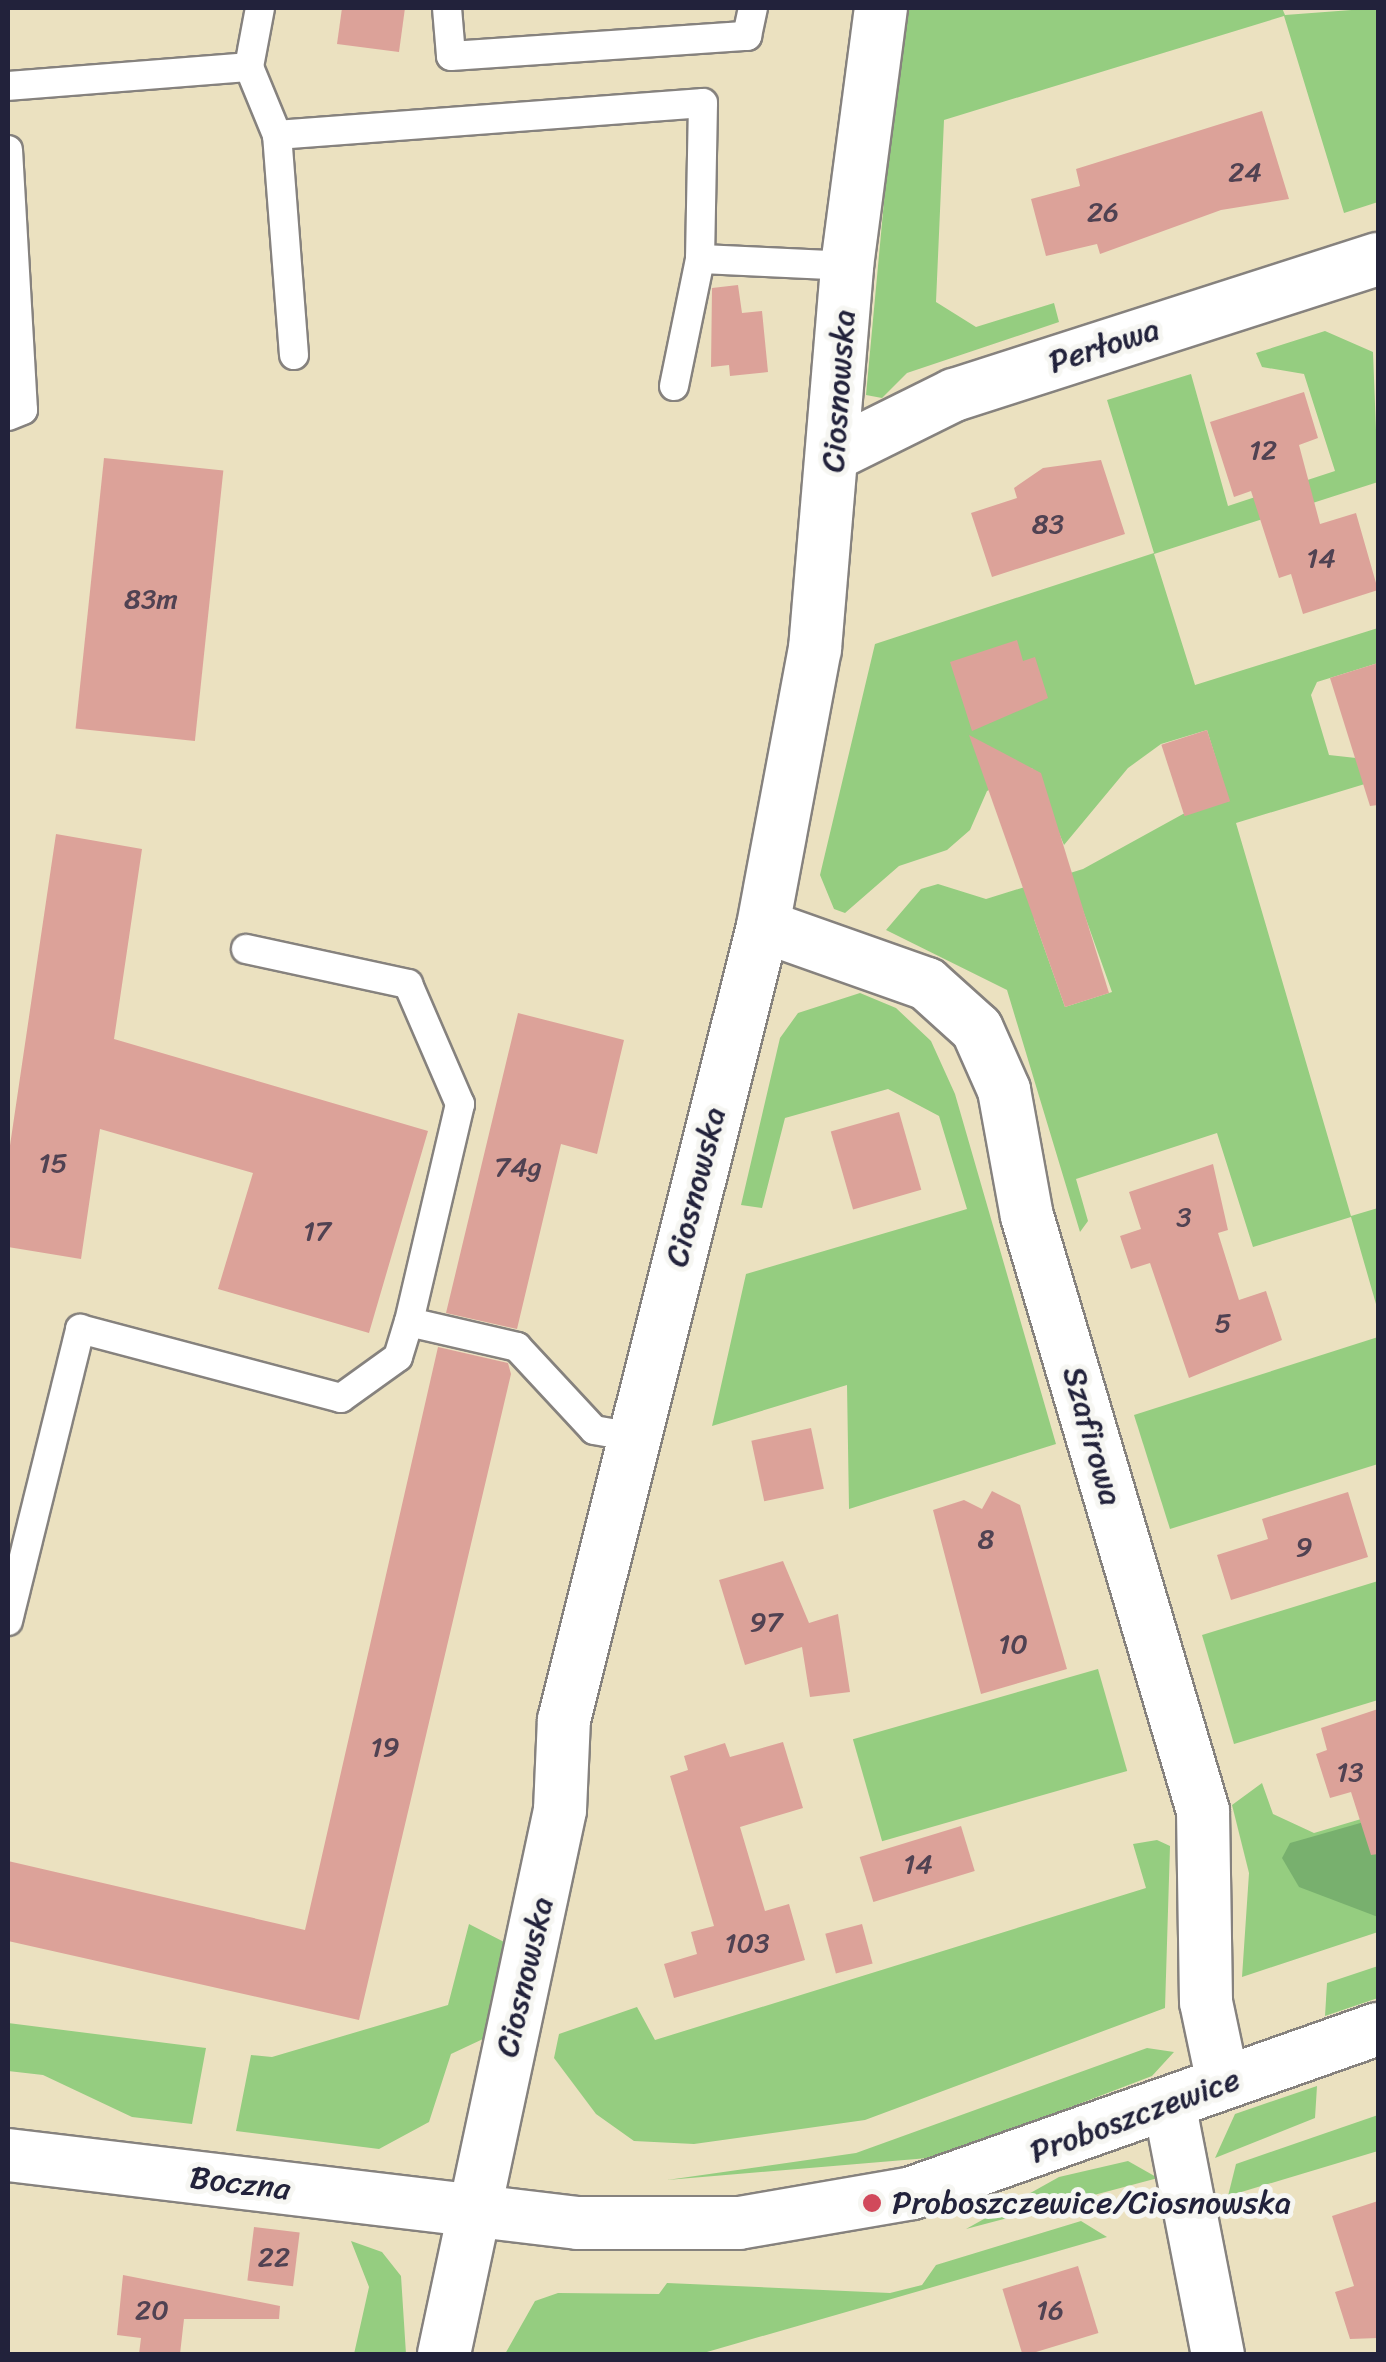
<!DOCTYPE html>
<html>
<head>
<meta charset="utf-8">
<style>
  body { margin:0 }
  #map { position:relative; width:1386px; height:2362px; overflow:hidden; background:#ebe1c0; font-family:Sriracha,sans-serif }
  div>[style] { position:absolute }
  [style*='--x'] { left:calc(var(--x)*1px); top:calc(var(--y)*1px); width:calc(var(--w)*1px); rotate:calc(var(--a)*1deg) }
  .green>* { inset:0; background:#95cd80; transform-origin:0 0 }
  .forest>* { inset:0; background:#78b06e }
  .building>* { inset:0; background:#dca299; transform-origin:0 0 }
  .roads { filter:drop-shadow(2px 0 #86827e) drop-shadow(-2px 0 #86827e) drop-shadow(0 2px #86827e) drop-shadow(0 -2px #86827e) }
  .lane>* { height:28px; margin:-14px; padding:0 14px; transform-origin:14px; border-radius:14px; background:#fff }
  .street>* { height:52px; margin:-26px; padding:0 26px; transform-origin:26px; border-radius:26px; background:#fff }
  .dots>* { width:28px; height:28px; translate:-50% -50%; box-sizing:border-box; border:5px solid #f6f6f2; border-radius:50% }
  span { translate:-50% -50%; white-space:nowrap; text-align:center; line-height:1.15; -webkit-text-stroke:10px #f6f6f2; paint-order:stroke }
  .number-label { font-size:28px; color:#504252 }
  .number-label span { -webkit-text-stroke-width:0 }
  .street-label { font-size:32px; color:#22223b }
  .poi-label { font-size:32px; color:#22223b }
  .left { translate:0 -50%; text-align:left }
  .frame { position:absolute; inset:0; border:10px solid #22223b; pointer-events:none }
</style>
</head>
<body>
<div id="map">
  <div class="green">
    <div style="clip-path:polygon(902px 8px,1282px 8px,1285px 15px,1378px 8px,1378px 202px,1344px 213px,1284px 16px,944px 120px,936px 302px,976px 327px,1054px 303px,1059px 322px,907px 373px,882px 398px,866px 395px)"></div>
    <div style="clip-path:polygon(evenodd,1325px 331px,1373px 352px,1378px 482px,1154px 554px,1195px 685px,1378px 628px,1378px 663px,1317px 682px,1311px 695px,1329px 755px,1356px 758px,1378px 780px,1236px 823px,1351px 1216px,1378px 1208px,1378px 1311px,1351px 1217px,1253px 1247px,1217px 1133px,1076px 1179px,1088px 1221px,1080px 1232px,1007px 990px,886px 930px,921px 889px,938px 884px,986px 899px,1083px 869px,1183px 814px,1229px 801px,1207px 730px,1161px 744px,1128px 768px,1064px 845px,1032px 768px,987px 791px,970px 830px,947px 850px,899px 866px,845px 913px,834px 909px,820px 875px,875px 644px,1154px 553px,1107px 400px,1191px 374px,1228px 506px,1335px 471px,1304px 374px,1262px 367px,1256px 353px,1325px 331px,1081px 905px,1112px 992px,1065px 1007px,1034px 919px,1081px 905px)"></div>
    <div style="clip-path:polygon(860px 993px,896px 1008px,931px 1041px,955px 1094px,1056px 1444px,849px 1509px,847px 1385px,712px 1426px,746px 1274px,967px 1209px,939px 1116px,888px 1089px,785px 1118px,762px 1208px,741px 1205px,780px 1038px,798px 1013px)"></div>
    <div style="clip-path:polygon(1378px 1337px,1378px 1464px,1170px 1529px,1134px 1415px)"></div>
    <div style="clip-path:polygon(1378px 1581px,1378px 1700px,1234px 1744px,1202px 1635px)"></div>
    <div style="left:1098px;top:1669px;width:106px;height:255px;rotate:74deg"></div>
    <div style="clip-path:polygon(1262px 1783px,1273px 1814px,1314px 1833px,1378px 1814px,1378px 1932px,1242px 1977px,1249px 1873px,1232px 1805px)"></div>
    <div style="clip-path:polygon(1157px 1840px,1170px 1846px,1165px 2008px,865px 2120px,694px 2144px,634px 2141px,596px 2114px,554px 2058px,559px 2034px,637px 2007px,655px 2040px,1146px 1888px,1133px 1844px)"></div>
    <div style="clip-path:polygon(469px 1924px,506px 1943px,483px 2039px,451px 2054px,429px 2122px,379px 2149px,236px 2131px,251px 2055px,272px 2057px,448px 2005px)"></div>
    <div style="clip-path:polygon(1378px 1966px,1378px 1998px,1325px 2016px,1327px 1983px)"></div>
    <div style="clip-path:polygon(8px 2023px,206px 2048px,192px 2124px,132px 2117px,43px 2075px,8px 2071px)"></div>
    <div style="clip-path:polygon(1147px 2048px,1174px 2052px,1152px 2076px,940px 2157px,667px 2180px,856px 2153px)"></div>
    <div style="clip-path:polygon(1317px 2086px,1315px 2118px,1215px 2158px,1235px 2114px)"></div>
    <div style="clip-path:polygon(1378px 2115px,1378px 2151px,1228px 2196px,1236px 2164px)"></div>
    <div style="clip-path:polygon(1128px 2161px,1158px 2178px,966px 2229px,1059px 2177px)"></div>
    <div style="clip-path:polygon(1081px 2221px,1107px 2237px,700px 2354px,505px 2354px,535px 2301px,558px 2293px,659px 2294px,667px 2283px,890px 2293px,922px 2285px,936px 2265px)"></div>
    <div style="clip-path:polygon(351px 2241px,382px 2252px,401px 2276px,406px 2354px,354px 2354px,369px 2287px)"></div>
  </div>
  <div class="forest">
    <div style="clip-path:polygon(1378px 1818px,1378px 1917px,1299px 1887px,1282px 1858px,1290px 1843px)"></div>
  </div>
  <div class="building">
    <div style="clip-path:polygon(342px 8px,405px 8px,399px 52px,337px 44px)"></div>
    <div style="clip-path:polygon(1262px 111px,1289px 199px,1221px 210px,1100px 254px,1097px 244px,1046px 256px,1031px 199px,1080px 186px,1076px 169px)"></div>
    <div style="clip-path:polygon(738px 285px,742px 313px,762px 311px,768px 372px,730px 376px,729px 365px,711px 367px,712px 288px)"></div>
    <div style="clip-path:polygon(1304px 392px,1318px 438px,1299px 445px,1320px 524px,1356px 513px,1378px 590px,1303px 614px,1291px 574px,1279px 578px,1251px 491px,1234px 497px,1210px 422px)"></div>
    <div style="left:104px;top:458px;width:120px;height:272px;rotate:6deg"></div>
    <div style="clip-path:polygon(1101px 460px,1125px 534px,992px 577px,971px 513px,1017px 498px,1014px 488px,1043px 468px)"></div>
    <div style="clip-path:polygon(1017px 640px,1023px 661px,1035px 657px,1048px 698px,972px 731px,950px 662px)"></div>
    <div style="clip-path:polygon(1378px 663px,1378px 805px,1370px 806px,1330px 678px)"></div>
    <div style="left:1207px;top:730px;width:75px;height:48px;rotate:72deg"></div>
    <div style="clip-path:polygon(969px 735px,1041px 773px,1109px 993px,1065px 1007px)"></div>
    <div style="clip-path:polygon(56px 834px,142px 849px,114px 1039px,428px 1131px,369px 1333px,218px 1289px,253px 1173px,100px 1129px,81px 1259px,8px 1247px,8px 1159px)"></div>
    <div style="clip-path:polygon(518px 1013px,624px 1040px,597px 1154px,561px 1144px,517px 1329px,446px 1313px)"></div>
    <div style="left:899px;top:1112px;width:81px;height:71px;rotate:74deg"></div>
    <div style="clip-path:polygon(1213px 1164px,1228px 1230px,1218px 1233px,1239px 1300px,1266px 1291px,1282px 1340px,1189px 1378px,1150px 1263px,1131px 1269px,1120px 1236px,1141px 1229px,1129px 1192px)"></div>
    <div style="clip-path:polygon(438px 1347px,508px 1363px,511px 1374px,359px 2020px,8px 1941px,8px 1861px,305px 1930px)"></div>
    <div style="left:811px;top:1428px;width:62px;height:61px;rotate:78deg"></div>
    <div style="clip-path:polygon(992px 1491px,1020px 1505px,1067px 1669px,981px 1694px,933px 1510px,964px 1500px,982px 1509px)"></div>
    <div style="clip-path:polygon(1348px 1492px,1368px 1557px,1231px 1600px,1217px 1555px,1268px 1539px,1262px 1519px)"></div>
    <div style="clip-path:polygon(783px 1561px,809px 1623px,838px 1614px,850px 1692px,810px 1697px,802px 1647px,745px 1665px,719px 1580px)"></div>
    <div style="clip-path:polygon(1378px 1709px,1378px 1854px,1371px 1855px,1351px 1792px,1330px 1798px,1316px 1754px,1327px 1750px,1321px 1728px)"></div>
    <div style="clip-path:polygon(783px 1742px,803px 1808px,740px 1827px,765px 1911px,789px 1904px,805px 1960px,674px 1998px,664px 1964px,697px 1954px,691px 1932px,714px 1926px,670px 1776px,688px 1770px,684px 1756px,725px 1743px,730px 1757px)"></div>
    <div style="left:961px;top:1826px;width:47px;height:106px;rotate:73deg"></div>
    <div style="left:862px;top:1924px;width:41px;height:38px;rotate:75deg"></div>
    <div style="clip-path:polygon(1378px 2201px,1378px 2338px,1350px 2339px,1335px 2292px,1354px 2286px,1332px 2216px)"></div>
    <div style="left:254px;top:2227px;width:46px;height:54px;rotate:7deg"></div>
    <div style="left:1078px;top:2266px;width:70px;height:79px;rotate:73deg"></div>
    <div style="clip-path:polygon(123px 2275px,280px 2306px,279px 2319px,184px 2319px,180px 2354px,139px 2354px,141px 2338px,117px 2335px)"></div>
  </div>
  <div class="roads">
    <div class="lane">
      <div style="--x:260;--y:8;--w:60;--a:100.6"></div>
      <div style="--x:249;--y:67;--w:74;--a:67.6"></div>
      <div style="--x:447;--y:8;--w:48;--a:85.2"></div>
      <div style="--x:451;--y:56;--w:297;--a:-3.9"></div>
      <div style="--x:747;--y:36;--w:29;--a:-78"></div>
      <div style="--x:8;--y:86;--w:242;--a:-4.5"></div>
      <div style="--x:8;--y:150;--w:260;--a:86.7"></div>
      <div style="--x:23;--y:410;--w:16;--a:158"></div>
      <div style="--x:294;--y:355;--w:221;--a:-94.4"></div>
      <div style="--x:277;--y:135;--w:427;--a:-4.3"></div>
      <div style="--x:703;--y:103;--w:156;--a:91.1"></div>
      <div style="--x:674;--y:386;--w:130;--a:-78.4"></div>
      <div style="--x:700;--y:259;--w:147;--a:2.7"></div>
      <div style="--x:246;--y:949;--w:166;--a:12.2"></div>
      <div style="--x:408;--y:984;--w:131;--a:66.6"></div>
      <div style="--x:460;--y:1104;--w:224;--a:103.2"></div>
      <div style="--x:8;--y:1621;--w:301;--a:-76.1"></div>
      <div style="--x:80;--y:1329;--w:270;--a:14.8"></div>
      <div style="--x:341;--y:1398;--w:70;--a:-35.7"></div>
      <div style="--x:398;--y:1357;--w:37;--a:-73"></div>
      <div style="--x:409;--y:1322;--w:111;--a:13"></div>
      <div style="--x:517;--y:1347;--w:113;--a:47.1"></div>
      <div style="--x:594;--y:1430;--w:39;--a:10"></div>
    </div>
    <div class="street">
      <div style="--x:837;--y:453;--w:131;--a:-26.4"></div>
      <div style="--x:954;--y:395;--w:445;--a:-17.8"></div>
      <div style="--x:763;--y:926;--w:174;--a:19.5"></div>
      <div style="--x:927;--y:984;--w:67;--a:42"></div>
      <div style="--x:977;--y:1029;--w:67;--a:66.1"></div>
      <div style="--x:1004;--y:1090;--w:128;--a:79.7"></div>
      <div style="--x:1027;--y:1216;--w:620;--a:73.52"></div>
      <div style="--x:1203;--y:1811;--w:191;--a:89.1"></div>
      <div style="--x:1206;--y:2002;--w:83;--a:78.1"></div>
      <div style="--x:1169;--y:2103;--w:256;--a:79"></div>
      <div style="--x:8;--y:2155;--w:574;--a:6.8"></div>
      <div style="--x:578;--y:2223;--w:161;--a:0"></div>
      <div style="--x:739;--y:2223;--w:176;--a:-9.8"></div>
      <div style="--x:912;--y:2193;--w:494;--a:-19.4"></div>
      <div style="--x:444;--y:2354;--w:556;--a:-77.96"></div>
      <div style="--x:560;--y:1810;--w:90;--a:-87.5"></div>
      <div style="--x:564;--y:1720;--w:819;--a:-75.93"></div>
      <div style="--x:763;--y:926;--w:282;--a:-79.4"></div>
      <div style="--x:815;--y:649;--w:384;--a:-85.2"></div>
      <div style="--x:847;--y:266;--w:260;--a:-82.5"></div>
    </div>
  </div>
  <div class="dots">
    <div style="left:872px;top:2203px;background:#d1495b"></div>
  </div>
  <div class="number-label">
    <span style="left:1245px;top:172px">24</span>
    <span style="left:1103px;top:212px">26</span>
    <span style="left:1263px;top:450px">12</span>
    <span style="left:1048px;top:524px">83</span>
    <span style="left:1321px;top:558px">14</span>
    <span style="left:151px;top:599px">83m</span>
    <span style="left:53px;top:1163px">15</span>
    <span style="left:518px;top:1167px">74g</span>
    <span style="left:1184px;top:1217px">3</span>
    <span style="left:317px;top:1231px">17</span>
    <span style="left:1223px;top:1323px">5</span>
    <span style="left:986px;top:1539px">8</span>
    <span style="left:1304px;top:1547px">9</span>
    <span style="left:766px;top:1622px">97</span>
    <span style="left:1013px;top:1644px">10</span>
    <span style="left:385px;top:1747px">19</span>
    <span style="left:1350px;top:1772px">13</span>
    <span style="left:918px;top:1864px">14</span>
    <span style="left:747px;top:1943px">103</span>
    <span style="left:274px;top:2257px">22</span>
    <span style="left:152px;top:2310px">20</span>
    <span style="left:1050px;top:2310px">16</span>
  </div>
  <div class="street-label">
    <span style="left:1104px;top:346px;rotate:-18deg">Perłowa</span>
    <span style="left:839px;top:391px;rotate:-86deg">Ciosnowska</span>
    <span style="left:696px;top:1187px;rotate:-76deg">Ciosnowska</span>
    <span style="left:1092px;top:1436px;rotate:74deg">Szafirowa</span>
    <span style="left:525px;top:1977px;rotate:-77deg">Ciosnowska</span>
    <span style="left:1135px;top:2116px;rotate:-20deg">Proboszczewice</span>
    <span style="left:240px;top:2184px;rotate:7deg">Boczna</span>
  </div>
  <div class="poi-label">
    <span class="left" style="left:892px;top:2203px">Proboszczewice/Ciosnowska</span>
  </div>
  <div class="frame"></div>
</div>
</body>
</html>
